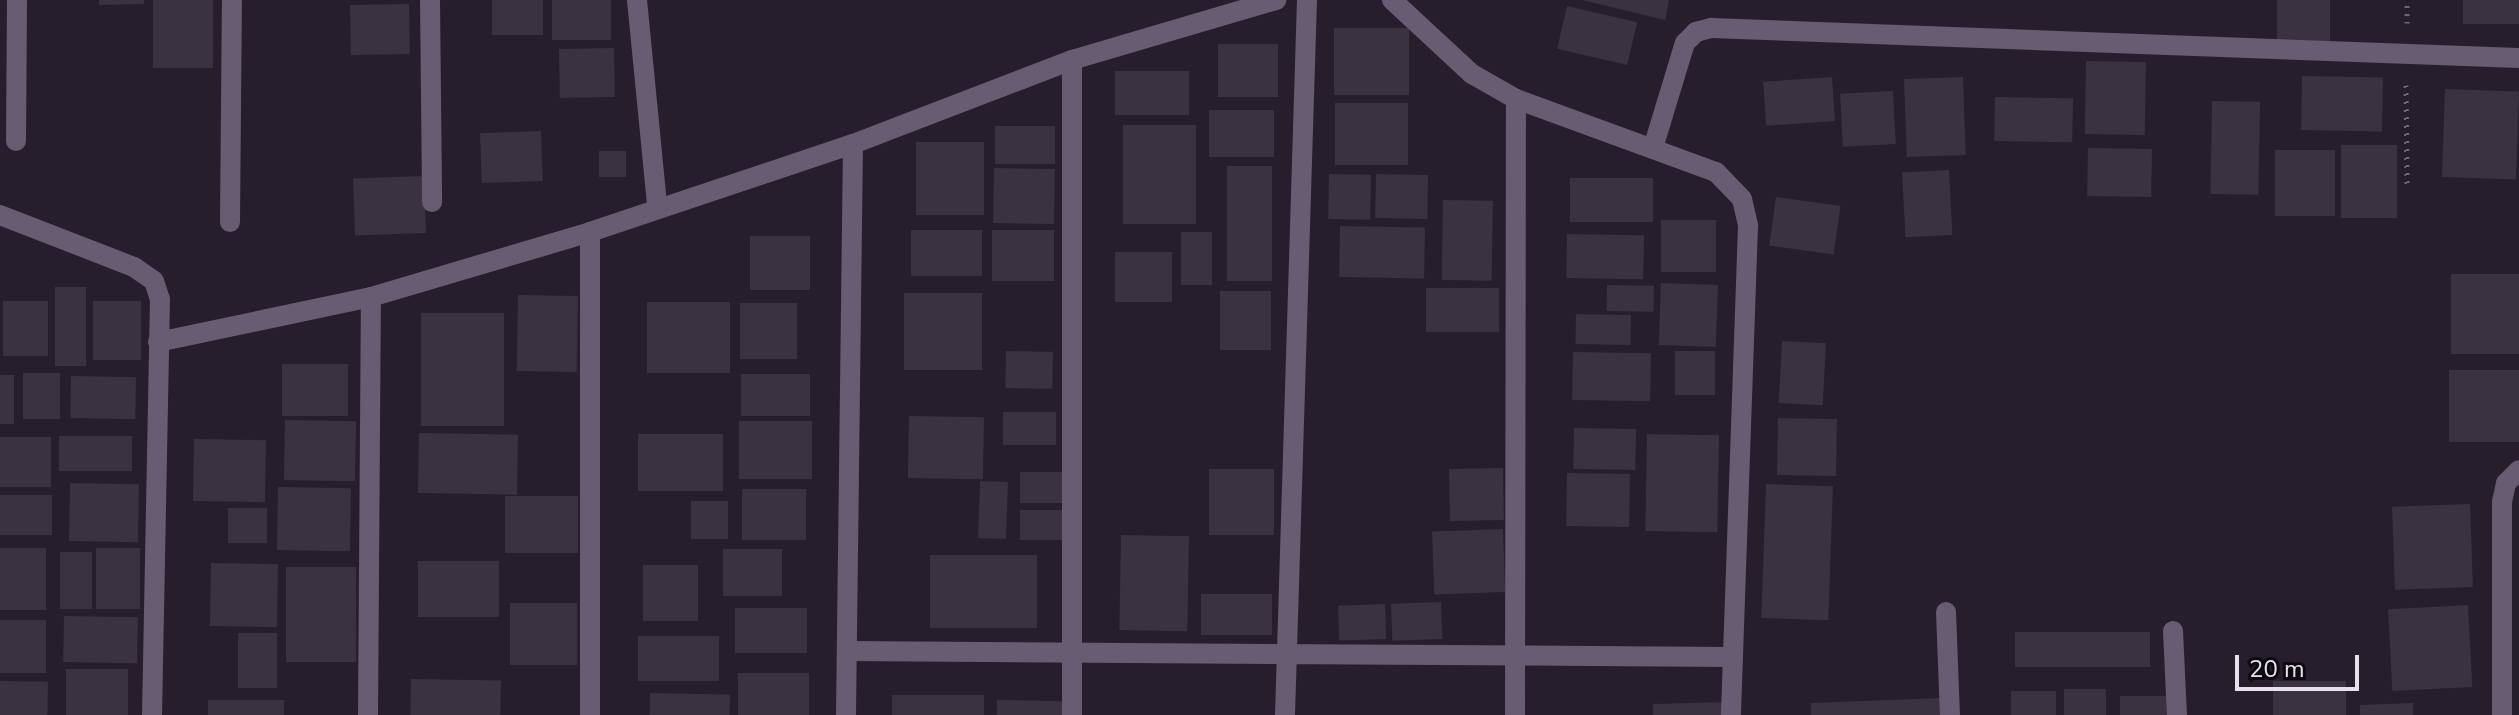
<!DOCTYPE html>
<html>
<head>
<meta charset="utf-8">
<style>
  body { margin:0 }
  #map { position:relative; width:2519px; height:715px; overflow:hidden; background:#261e2c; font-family:"Nunito Sans",sans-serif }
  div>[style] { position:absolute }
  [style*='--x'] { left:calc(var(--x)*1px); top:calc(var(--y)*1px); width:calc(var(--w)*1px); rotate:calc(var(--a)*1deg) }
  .building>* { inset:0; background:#3a3241; transform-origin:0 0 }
  .path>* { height:5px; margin-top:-2.5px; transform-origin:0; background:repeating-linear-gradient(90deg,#6e6773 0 2px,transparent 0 8px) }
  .minor>* { height:20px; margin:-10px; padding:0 10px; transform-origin:10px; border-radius:10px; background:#685c72 }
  span { translate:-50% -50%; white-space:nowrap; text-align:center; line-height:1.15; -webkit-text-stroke:6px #0d0910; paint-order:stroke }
  .scale { position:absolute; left:2235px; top:655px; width:124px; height:36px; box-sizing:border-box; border:4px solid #e6e0ea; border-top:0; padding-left:10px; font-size:24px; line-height:28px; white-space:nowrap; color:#e6e0ea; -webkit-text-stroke:6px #0d0910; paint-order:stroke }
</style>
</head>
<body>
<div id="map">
  <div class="building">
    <div style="clip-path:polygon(99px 0,144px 0,144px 4px,99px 5px)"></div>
    <div style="left:153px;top:0;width:60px;height:68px"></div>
    <div style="left:492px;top:0;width:51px;height:35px"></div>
    <div style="left:552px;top:0;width:59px;height:40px"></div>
    <div style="clip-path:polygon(1582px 0,1669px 0,1665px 20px)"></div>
    <div style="left:2277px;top:0;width:53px;height:42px"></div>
    <div style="left:2463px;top:0;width:56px;height:24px"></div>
    <div style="left:409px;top:4px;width:50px;height:59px;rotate:89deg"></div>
    <div style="left:1567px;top:6px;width:72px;height:44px;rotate:13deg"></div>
    <div style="left:1334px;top:28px;width:75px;height:67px"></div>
    <div style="left:1218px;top:44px;width:60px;height:53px"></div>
    <div style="left:614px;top:48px;width:49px;height:55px;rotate:89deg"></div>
    <div style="left:2086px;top:61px;width:60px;height:73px;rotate:1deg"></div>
    <div style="left:1115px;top:71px;width:74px;height:44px"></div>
    <div style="left:2302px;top:76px;width:81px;height:54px;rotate:1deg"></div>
    <div style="left:1832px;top:77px;width:44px;height:69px;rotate:86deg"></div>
    <div style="left:1963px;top:77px;width:78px;height:59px;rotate:88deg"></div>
    <div style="left:2445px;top:89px;width:74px;height:88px;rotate:2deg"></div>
    <div style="left:1893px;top:91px;width:53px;height:53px;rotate:87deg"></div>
    <div style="left:1995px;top:97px;width:78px;height:44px;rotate:1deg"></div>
    <div style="left:2212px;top:101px;width:48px;height:93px;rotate:1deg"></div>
    <div style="left:1335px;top:103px;width:73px;height:62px"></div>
    <div style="left:1209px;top:110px;width:65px;height:47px"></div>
    <div style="left:1123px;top:125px;width:73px;height:99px"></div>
    <div style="left:995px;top:126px;width:60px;height:38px"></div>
    <div style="left:541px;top:131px;width:50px;height:61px;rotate:88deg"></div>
    <div style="left:916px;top:142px;width:68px;height:73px"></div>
    <div style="left:2341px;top:145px;width:56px;height:73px"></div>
    <div style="left:2088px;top:148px;width:64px;height:48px;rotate:1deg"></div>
    <div style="left:2275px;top:150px;width:60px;height:66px"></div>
    <div style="left:599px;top:151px;width:27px;height:26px"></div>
    <div style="left:1227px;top:166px;width:45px;height:115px"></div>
    <div style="left:994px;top:168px;width:61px;height:55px;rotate:1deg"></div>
    <div style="left:1949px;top:170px;width:65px;height:47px;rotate:87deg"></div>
    <div style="left:1329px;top:174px;width:42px;height:45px;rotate:1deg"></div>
    <div style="left:1376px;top:174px;width:52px;height:44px;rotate:1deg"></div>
    <div style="left:424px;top:176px;width:57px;height:71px;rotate:88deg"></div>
    <div style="left:1570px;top:178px;width:83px;height:44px"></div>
    <div style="left:1776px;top:197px;width:65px;height:49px;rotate:8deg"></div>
    <div style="left:1443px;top:200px;width:50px;height:80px;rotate:1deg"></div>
    <div style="left:1661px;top:220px;width:55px;height:52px"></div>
    <div style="left:1340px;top:226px;width:85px;height:51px;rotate:1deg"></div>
    <div style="left:911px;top:230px;width:71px;height:46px"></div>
    <div style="left:992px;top:230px;width:62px;height:51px"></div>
    <div style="left:1181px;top:232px;width:31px;height:53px"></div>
    <div style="left:1567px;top:234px;width:77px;height:44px;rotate:1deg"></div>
    <div style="left:750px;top:236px;width:60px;height:54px"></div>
    <div style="left:1115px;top:252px;width:57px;height:50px"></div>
    <div style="left:2519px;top:274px;width:80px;height:68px;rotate:90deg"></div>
    <div style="left:1661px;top:283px;width:57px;height:62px;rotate:2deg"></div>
    <div style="left:1607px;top:285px;width:47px;height:26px;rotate:1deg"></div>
    <div style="left:55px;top:287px;width:31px;height:79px"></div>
    <div style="left:1426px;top:288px;width:73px;height:44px"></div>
    <div style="left:1220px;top:291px;width:51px;height:59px"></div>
    <div style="left:904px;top:293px;width:78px;height:77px"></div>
    <div style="left:518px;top:295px;width:60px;height:76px;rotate:1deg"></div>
    <div style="left:3px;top:301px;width:45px;height:55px"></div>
    <div style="left:93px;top:301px;width:48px;height:59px"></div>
    <div style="left:647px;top:302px;width:83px;height:71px"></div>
    <div style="left:740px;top:303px;width:57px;height:56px"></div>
    <div style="left:421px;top:313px;width:83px;height:113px"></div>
    <div style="left:1576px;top:314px;width:55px;height:30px;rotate:1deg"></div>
    <div style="left:1782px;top:341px;width:44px;height:62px;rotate:3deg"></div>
    <div style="left:1006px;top:351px;width:47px;height:37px;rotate:1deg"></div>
    <div style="left:1675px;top:351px;width:40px;height:44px"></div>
    <div style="left:1573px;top:352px;width:78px;height:48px;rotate:1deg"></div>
    <div style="left:282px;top:364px;width:66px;height:52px"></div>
    <div style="left:2519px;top:370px;width:72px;height:70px;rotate:90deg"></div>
    <div style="left:23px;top:373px;width:37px;height:46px"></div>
    <div style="left:741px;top:374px;width:69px;height:42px"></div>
    <div style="left:0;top:375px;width:14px;height:49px"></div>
    <div style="left:71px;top:376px;width:65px;height:42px;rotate:1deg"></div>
    <div style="left:1003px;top:412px;width:53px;height:33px"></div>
    <div style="left:909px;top:416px;width:75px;height:62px;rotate:1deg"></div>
    <div style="left:1778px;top:418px;width:59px;height:57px;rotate:1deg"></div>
    <div style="left:285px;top:420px;width:71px;height:60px;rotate:1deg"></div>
    <div style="left:739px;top:421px;width:73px;height:58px"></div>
    <div style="left:1574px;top:428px;width:62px;height:41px;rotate:1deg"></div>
    <div style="left:419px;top:433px;width:99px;height:60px;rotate:1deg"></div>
    <div style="left:638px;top:434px;width:85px;height:57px"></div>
    <div style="left:1647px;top:434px;width:72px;height:97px;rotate:1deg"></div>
    <div style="left:59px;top:436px;width:73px;height:35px"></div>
    <div style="left:0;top:437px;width:51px;height:50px"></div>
    <div style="left:194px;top:439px;width:72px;height:62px;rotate:1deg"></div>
    <div style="left:1503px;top:468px;width:52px;height:54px;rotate:89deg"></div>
    <div style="left:1209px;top:469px;width:65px;height:66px"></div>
    <div style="left:1020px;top:472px;width:45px;height:31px"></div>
    <div style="left:1567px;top:473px;width:63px;height:53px;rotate:1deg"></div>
    <div style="left:980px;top:481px;width:28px;height:57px;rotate:2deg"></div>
    <div style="left:70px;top:483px;width:69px;height:58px;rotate:1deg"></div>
    <div style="left:1766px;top:484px;width:67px;height:134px;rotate:2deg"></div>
    <div style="left:278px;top:487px;width:73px;height:63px;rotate:1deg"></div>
    <div style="left:742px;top:489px;width:64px;height:51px"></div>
    <div style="left:0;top:495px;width:52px;height:40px"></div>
    <div style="left:505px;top:496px;width:73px;height:57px"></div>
    <div style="left:691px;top:501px;width:37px;height:38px"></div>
    <div style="left:2470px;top:504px;width:83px;height:78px;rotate:88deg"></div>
    <div style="left:228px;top:508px;width:39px;height:35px"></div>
    <div style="left:1020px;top:510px;width:43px;height:30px"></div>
    <div style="left:1503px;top:529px;width:63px;height:71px;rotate:88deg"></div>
    <div style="left:1121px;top:535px;width:68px;height:95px;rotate:1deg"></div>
    <div style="left:0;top:548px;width:46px;height:62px"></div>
    <div style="left:140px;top:548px;width:61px;height:44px;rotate:90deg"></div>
    <div style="left:723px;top:549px;width:59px;height:47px"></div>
    <div style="left:60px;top:552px;width:32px;height:57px"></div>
    <div style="left:930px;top:555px;width:107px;height:73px"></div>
    <div style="left:418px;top:561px;width:81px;height:56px"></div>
    <div style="left:211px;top:563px;width:67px;height:63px;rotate:1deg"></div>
    <div style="left:643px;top:565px;width:55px;height:56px"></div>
    <div style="left:286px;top:567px;width:70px;height:95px"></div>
    <div style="left:1201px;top:594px;width:71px;height:41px"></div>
    <div style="left:1441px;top:602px;width:37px;height:50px;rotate:88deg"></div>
    <div style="left:510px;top:603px;width:67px;height:62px"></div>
    <div style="left:1385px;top:604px;width:35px;height:47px;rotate:88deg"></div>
    <div style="left:2468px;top:605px;width:82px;height:80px;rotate:87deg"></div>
    <div style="left:735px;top:608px;width:72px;height:45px"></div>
    <div style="left:64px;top:616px;width:74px;height:46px;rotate:1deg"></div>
    <div style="left:46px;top:620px;width:53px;height:46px;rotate:90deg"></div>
    <div style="left:2015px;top:632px;width:135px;height:35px"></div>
    <div style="left:238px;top:633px;width:39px;height:55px"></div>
    <div style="left:638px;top:636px;width:81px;height:45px"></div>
    <div style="left:66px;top:669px;width:62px;height:46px"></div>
    <div style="left:738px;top:673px;width:71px;height:42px"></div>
    <div style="left:411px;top:679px;width:90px;height:36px;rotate:1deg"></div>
    <div style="left:0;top:681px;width:48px;height:34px;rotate:1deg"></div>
    <div style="left:2273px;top:681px;width:73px;height:34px"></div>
    <div style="left:2064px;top:689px;width:42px;height:26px"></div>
    <div style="left:2011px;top:691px;width:45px;height:24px"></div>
    <div style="left:650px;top:693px;width:80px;height:22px;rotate:1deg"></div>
    <div style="left:892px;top:695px;width:92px;height:20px"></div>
    <div style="left:2120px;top:696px;width:49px;height:19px"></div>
    <div style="clip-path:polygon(1941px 698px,1942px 715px,1811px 715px,1811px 703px)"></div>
    <div style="left:208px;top:700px;width:76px;height:15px"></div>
    <div style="left:997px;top:700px;width:67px;height:15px;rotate:1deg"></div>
    <div style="clip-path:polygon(1725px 702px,1725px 715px,1653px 715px,1653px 704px)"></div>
    <div style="clip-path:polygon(2413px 703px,2413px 715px,2360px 715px,2360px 705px)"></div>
  </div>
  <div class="path">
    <div style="--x:2407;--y:23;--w:23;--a:-90"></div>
    <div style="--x:2406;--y:85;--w:100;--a:89.4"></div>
  </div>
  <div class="minor">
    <div style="--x:430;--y:0;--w:202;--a:89.4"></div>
    <div style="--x:637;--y:0;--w:206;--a:84.4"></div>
    <div style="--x:1392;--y:0;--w:109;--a:42.8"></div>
    <div style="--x:1472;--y:74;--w:51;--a:29.6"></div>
    <div style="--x:1516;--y:99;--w:213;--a:20.1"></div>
    <div style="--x:1716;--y:172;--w:37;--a:46"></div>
    <div style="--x:1742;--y:199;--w:28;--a:77"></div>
    <div style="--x:1748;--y:226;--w:489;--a:92"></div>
    <div style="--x:1072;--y:60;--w:655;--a:90"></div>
    <div style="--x:16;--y:141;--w:141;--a:-89.6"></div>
    <div style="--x:1653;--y:148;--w:110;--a:-73.1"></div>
    <div style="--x:1685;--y:43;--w:16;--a:-45"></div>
    <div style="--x:1696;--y:32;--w:16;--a:-15"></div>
    <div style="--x:1711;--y:28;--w:809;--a:2.13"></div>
    <div style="--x:0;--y:215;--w:144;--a:21.2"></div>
    <div style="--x:134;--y:267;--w:24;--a:35"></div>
    <div style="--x:154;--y:281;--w:19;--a:72"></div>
    <div style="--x:160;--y:299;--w:416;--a:91.1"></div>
    <div style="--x:230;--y:222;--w:222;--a:-89.5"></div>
    <div style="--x:590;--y:232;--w:483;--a:90"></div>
    <div style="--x:158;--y:342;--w:218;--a:-11.9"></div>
    <div style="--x:371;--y:297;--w:228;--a:-16.5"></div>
    <div style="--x:590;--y:232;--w:277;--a:-18.5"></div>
    <div style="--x:853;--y:144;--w:235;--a:-21"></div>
    <div style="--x:1072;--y:60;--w:213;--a:-16.4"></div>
    <div style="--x:1946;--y:612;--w:103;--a:87.8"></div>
    <div style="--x:2173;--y:631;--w:84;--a:87.3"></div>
    <div style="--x:847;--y:651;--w:885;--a:0.39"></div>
    <div style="--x:368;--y:715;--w:418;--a:-89.6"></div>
    <div style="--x:846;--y:715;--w:571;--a:-89.3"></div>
    <div style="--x:1285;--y:715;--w:715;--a:-88.24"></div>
    <div style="--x:1515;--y:715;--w:616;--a:-89.91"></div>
    <div style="--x:2502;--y:715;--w:213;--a:-90"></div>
    <div style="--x:2502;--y:502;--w:19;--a:-78"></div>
    <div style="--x:2506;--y:483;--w:18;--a:-45"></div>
  </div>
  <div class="scale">20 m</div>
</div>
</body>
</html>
